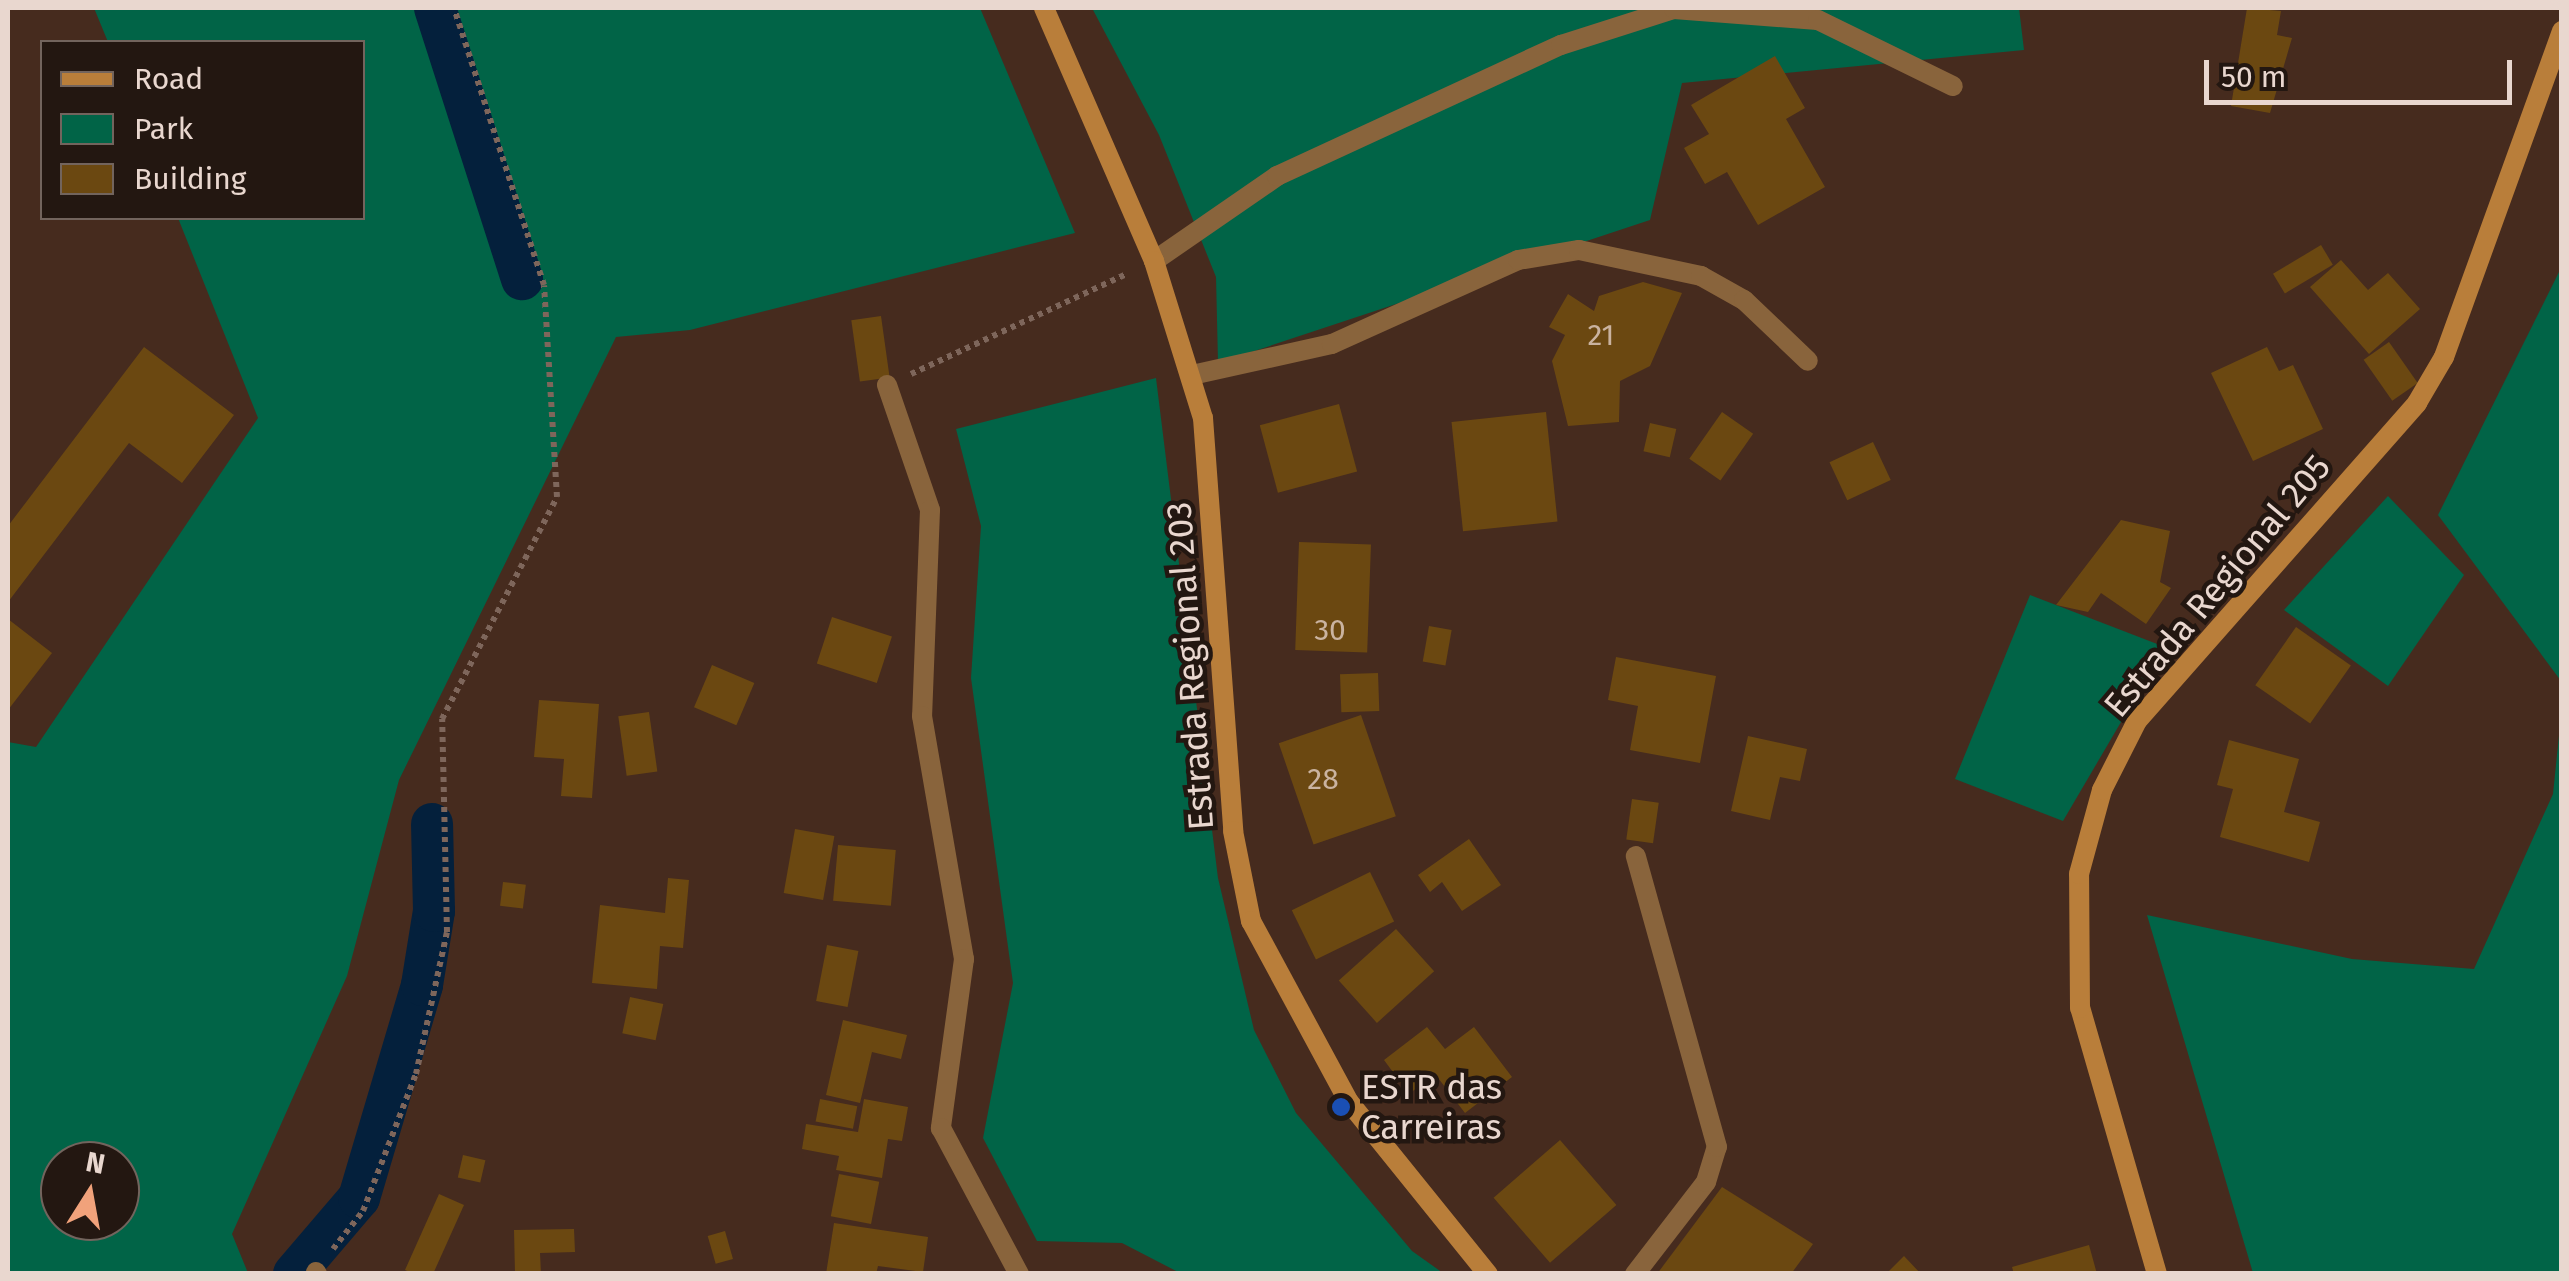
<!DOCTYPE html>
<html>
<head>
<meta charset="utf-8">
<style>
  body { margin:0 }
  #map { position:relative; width:2569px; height:1281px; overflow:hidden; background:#462b1e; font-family:"Fira Sans",sans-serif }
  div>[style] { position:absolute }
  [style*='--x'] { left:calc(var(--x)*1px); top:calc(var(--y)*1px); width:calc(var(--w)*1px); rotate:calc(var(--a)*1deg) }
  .green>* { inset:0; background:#016447 }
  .canal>* { height:42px; margin:-21px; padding:0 21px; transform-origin:21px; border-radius:21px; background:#04203c }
  .building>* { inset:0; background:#6b4811; transform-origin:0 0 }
  .path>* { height:6px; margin-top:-3px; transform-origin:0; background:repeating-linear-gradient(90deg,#7e665b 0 5px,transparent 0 10px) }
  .lane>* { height:20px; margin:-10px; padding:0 10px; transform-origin:10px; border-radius:10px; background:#89643c }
  .street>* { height:20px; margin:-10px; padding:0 10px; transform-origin:10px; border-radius:10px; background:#89643c }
  .secondary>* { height:20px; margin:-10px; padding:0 10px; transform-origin:10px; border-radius:10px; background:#b97e3a }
  .dots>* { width:28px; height:28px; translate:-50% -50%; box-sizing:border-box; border:5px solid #231711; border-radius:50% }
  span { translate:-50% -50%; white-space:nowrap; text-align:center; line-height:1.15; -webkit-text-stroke:9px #231711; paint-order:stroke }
  .number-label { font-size:30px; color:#cab3a0 }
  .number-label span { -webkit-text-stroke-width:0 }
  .street-label { font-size:35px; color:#e9d7cf }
  .poi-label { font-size:35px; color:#e9d7cf }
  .left { translate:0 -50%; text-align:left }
  .frame { position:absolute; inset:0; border:10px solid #e9d7cf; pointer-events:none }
  .legend { position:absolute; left:40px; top:40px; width:325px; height:180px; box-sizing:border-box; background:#231711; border:2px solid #72645d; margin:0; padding:12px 18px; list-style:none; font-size:30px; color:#e9d7cf }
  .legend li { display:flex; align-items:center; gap:20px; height:50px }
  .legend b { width:50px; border:2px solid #72645d }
  .north { position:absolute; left:40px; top:1141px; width:100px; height:100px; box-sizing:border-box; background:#231711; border:2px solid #72645d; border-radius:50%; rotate:11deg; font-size:28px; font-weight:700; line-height:40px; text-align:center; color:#e9d7cf }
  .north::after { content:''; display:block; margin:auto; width:35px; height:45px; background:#f1a27b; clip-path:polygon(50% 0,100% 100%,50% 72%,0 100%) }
  .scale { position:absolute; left:2204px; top:60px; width:308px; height:45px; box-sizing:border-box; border:5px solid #e9d7cf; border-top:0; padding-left:12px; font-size:30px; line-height:35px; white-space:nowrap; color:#e9d7cf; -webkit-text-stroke:8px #231711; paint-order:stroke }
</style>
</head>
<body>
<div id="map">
  <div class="green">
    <div style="clip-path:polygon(evenodd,94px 8px,980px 8px,1075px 233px,690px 330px,616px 337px,399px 780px,347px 976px,232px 1234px,248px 1273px,8px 1273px,8px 742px,36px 747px,258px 418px,178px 218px,362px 218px,362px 42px,108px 42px,94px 8px,120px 1161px,120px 1221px,60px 1221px,60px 1161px,120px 1161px)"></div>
    <div style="clip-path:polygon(1092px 8px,2019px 8px,2024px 50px,1682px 83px,1650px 220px,1218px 363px,1216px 277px,1159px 135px)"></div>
    <div style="clip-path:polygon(2561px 268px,2561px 681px,2438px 515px)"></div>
    <div style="clip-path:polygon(1156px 378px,1218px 878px,1254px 1030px,1296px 1113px,1412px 1251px,1443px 1273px,1180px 1273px,1122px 1243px,1037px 1241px,983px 1138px,1013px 983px,971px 678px,981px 526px,956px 429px)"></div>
    <div style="clip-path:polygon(2388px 496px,2464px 575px,2388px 686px,2284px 610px)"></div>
    <div style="clip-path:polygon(2030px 595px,2165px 647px,2063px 821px,1955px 779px)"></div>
    <div style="clip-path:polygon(2561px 716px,2561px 1273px,2253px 1273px,2147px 915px,2352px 959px,2474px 969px,2553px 794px)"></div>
  </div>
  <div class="canal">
    <div style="--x:435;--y:8;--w:285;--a:72.2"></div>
    <div style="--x:294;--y:1274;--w:100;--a:-49.5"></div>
    <div style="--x:359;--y:1198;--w:222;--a:-73.5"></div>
    <div style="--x:422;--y:985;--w:75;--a:-80.8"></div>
    <div style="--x:434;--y:911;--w:87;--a:-91.3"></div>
  </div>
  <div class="building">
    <div style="clip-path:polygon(2247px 8px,2281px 11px,2277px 35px,2292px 38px,2270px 113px,2231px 106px)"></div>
    <div style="clip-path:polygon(1775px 56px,1805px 108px,1786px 119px,1825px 187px,1758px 225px,1727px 172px,1705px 184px,1684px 148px,1709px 134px,1691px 105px)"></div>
    <div style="left:2321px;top:245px;width:23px;height:56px;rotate:59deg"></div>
    <div style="clip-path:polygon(2341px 260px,2368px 290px,2388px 273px,2420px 309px,2369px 354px,2310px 287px)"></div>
    <div style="clip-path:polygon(1643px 282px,1682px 293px,1650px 366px,1620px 381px,1619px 422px,1568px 426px,1552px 361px,1565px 335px,1549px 327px,1568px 294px,1594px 311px,1599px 296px)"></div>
    <div style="left:881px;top:316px;width:62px;height:30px;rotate:82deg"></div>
    <div style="left:2389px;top:342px;width:50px;height:31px;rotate:55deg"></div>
    <div style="clip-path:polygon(144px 347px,234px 415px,182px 483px,129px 443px,8px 602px,8px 526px)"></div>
    <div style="clip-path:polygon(2267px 347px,2279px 371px,2293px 365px,2323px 429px,2253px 461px,2211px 373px)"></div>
    <div style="left:1339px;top:404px;width:70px;height:82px;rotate:75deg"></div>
    <div style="left:1546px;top:412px;width:110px;height:95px;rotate:84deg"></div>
    <div style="left:1722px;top:412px;width:38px;height:57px;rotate:35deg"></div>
    <div style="left:1650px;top:423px;width:27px;height:29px;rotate:13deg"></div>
    <div style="left:1873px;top:442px;width:42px;height:48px;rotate:65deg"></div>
    <div style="clip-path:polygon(2121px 520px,2170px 531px,2160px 582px,2171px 588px,2146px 624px,2101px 593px,2088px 612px,2056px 605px)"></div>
    <div style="left:1299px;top:542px;width:72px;height:108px;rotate:2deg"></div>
    <div style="left:832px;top:617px;width:63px;height:49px;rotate:18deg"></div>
    <div style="clip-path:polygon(8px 619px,52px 653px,8px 710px)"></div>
    <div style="left:1429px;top:626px;width:23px;height:36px;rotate:10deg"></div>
    <div style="left:2296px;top:627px;width:67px;height:71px;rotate:35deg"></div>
    <div style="clip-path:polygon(1616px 657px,1716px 676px,1700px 763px,1630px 750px,1638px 706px,1608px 700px)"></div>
    <div style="left:712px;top:665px;width:46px;height:46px;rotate:23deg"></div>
    <div style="left:1378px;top:673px;width:38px;height:38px;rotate:88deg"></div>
    <div style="clip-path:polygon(539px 700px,599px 704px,592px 798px,561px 796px,564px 759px,534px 757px)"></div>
    <div style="left:649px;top:712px;width:60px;height:31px;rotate:82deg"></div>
    <div style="left:1361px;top:715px;width:107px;height:87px;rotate:71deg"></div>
    <div style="clip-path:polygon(1748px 736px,1807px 749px,1800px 781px,1780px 777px,1770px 820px,1731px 811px)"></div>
    <div style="clip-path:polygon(2229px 740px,2299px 759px,2284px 812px,2320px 822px,2309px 862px,2220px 837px,2233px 789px,2217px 785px)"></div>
    <div style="left:1632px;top:799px;width:27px;height:41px;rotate:8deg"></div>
    <div style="left:795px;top:829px;width:40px;height:65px;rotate:10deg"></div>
    <div style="clip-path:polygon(1469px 839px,1501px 885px,1462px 911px,1442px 882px,1430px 892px,1418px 875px)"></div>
    <div style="left:838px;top:845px;width:58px;height:56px;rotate:5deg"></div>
    <div style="left:1370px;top:872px;width:55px;height:87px;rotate:64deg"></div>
    <div style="clip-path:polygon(668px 878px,689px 880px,683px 948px,660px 946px,657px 989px,592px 983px,600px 905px,665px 913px)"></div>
    <div style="left:503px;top:882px;width:23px;height:24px;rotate:7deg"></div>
    <div style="left:1396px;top:929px;width:57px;height:77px;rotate:48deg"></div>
    <div style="left:827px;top:945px;width:32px;height:57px;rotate:11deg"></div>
    <div style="left:630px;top:997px;width:34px;height:37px;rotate:12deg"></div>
    <div style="clip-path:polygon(843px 1020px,907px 1035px,901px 1059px,872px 1052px,860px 1103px,826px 1095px)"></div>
    <div style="clip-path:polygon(1427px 1027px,1445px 1049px,1474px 1027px,1512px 1077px,1465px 1113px,1435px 1074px,1409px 1094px,1384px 1060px)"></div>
    <div style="left:820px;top:1099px;width:38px;height:23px;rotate:11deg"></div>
    <div style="clip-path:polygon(864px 1099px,908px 1107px,902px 1141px,888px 1139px,882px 1178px,836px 1170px,839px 1156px,802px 1149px,806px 1124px,858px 1132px)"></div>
    <div style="left:1560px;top:1140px;width:86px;height:88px;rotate:49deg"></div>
    <div style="left:463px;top:1155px;width:23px;height:23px;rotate:13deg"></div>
    <div style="left:839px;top:1174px;width:41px;height:43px;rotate:11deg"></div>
    <div style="clip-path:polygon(1722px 1187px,1813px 1244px,1791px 1274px,1657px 1274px)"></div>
    <div style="clip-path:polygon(439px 1194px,464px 1205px,433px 1274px,414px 1274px,405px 1270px)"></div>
    <div style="clip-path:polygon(834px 1223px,928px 1237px,923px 1272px,878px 1266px,876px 1274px,826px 1274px)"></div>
    <div style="clip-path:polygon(574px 1229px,575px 1252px,540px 1253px,541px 1274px,515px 1274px,514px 1230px)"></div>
    <div style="left:725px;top:1231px;width:29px;height:18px;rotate:74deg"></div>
    <div style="clip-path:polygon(2089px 1245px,2097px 1274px,2014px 1274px,2012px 1267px)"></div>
    <div style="clip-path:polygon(1904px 1256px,1921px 1274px,1886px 1274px)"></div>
  </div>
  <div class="path">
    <div style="--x:911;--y:374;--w:237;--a:-24.9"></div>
    <div style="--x:333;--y:1249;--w:48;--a:-51.7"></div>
    <div style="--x:363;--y:1211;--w:147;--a:-68.9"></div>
    <div style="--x:416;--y:1074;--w:145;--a:-77.7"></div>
    <div style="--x:447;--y:932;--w:213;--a:-91.3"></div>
    <div style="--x:442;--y:719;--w:250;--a:-62.6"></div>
    <div style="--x:557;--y:497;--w:212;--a:-93.5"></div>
    <div style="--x:544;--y:285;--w:291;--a:-108"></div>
  </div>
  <div class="lane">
    <div style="--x:1192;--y:375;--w:143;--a:-12.5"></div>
    <div style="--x:1332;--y:344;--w:204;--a:-24.3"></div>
    <div style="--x:1518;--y:260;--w:62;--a:-9.3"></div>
    <div style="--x:1579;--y:250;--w:125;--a:12"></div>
    <div style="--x:1701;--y:276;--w:49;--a:29.2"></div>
    <div style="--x:1744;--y:300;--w:88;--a:43.6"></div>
    <div style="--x:1635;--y:1274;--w:116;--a:-52.3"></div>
    <div style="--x:1706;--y:1182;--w:37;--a:-73"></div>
    <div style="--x:1717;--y:1147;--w:302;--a:-105.6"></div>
  </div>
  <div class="street">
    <div style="--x:1154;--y:261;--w:150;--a:-34.6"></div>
    <div style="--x:1277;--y:176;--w:313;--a:-24.8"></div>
    <div style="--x:1561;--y:45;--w:119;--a:-17.7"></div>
    <div style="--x:1674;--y:9;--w:144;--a:4.4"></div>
    <div style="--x:1818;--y:20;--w:150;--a:26.1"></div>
    <div style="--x:887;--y:385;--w:132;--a:71"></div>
    <div style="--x:930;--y:510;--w:206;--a:92.2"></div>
    <div style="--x:922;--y:716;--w:247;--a:80.2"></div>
    <div style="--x:964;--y:959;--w:171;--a:97.8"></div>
    <div style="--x:941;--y:1128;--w:166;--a:61.9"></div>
    <div style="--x:316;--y:1272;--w:2;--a:63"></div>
  </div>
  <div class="secondary">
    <div style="--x:1044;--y:8;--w:276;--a:66.5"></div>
    <div style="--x:1154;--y:261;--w:164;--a:72.7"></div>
    <div style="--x:1203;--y:418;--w:414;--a:85.8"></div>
    <div style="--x:1233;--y:831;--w:92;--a:78.7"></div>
    <div style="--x:1251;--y:921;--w:206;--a:61.6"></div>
    <div style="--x:1349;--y:1102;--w:221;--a:51.1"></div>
    <div style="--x:2157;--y:1274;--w:277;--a:-106.1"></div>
    <div style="--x:2080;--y:1008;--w:134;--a:-90.4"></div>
    <div style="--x:2079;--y:874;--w:87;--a:-74.7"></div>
    <div style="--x:2102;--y:790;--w:77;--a:-63.1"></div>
    <div style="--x:2137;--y:721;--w:424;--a:-48.6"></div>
    <div style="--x:2417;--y:403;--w:53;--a:-59.6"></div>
    <div style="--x:2444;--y:357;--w:347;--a:-70.1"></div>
  </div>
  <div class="dots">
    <div style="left:1341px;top:1107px;background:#1a4fb4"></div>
  </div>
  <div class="number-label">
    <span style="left:1601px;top:335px">21</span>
    <span style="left:1330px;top:630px">30</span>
    <span style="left:1323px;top:779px">28</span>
  </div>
  <div class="street-label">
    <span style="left:2217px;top:586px;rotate:-50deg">Estrada Regional 205</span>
    <span style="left:1190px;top:666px;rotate:-94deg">Estrada Regional 203</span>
  </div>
  <div class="poi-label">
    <span class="left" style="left:1361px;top:1107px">ESTR das<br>Carreiras</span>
  </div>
  <div class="frame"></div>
  <ul class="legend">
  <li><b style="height:12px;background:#b97e3a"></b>Road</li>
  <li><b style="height:28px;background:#016447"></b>Park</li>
  <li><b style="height:28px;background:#6b4811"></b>Building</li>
  </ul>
  <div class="north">N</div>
  <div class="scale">50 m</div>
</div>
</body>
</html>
